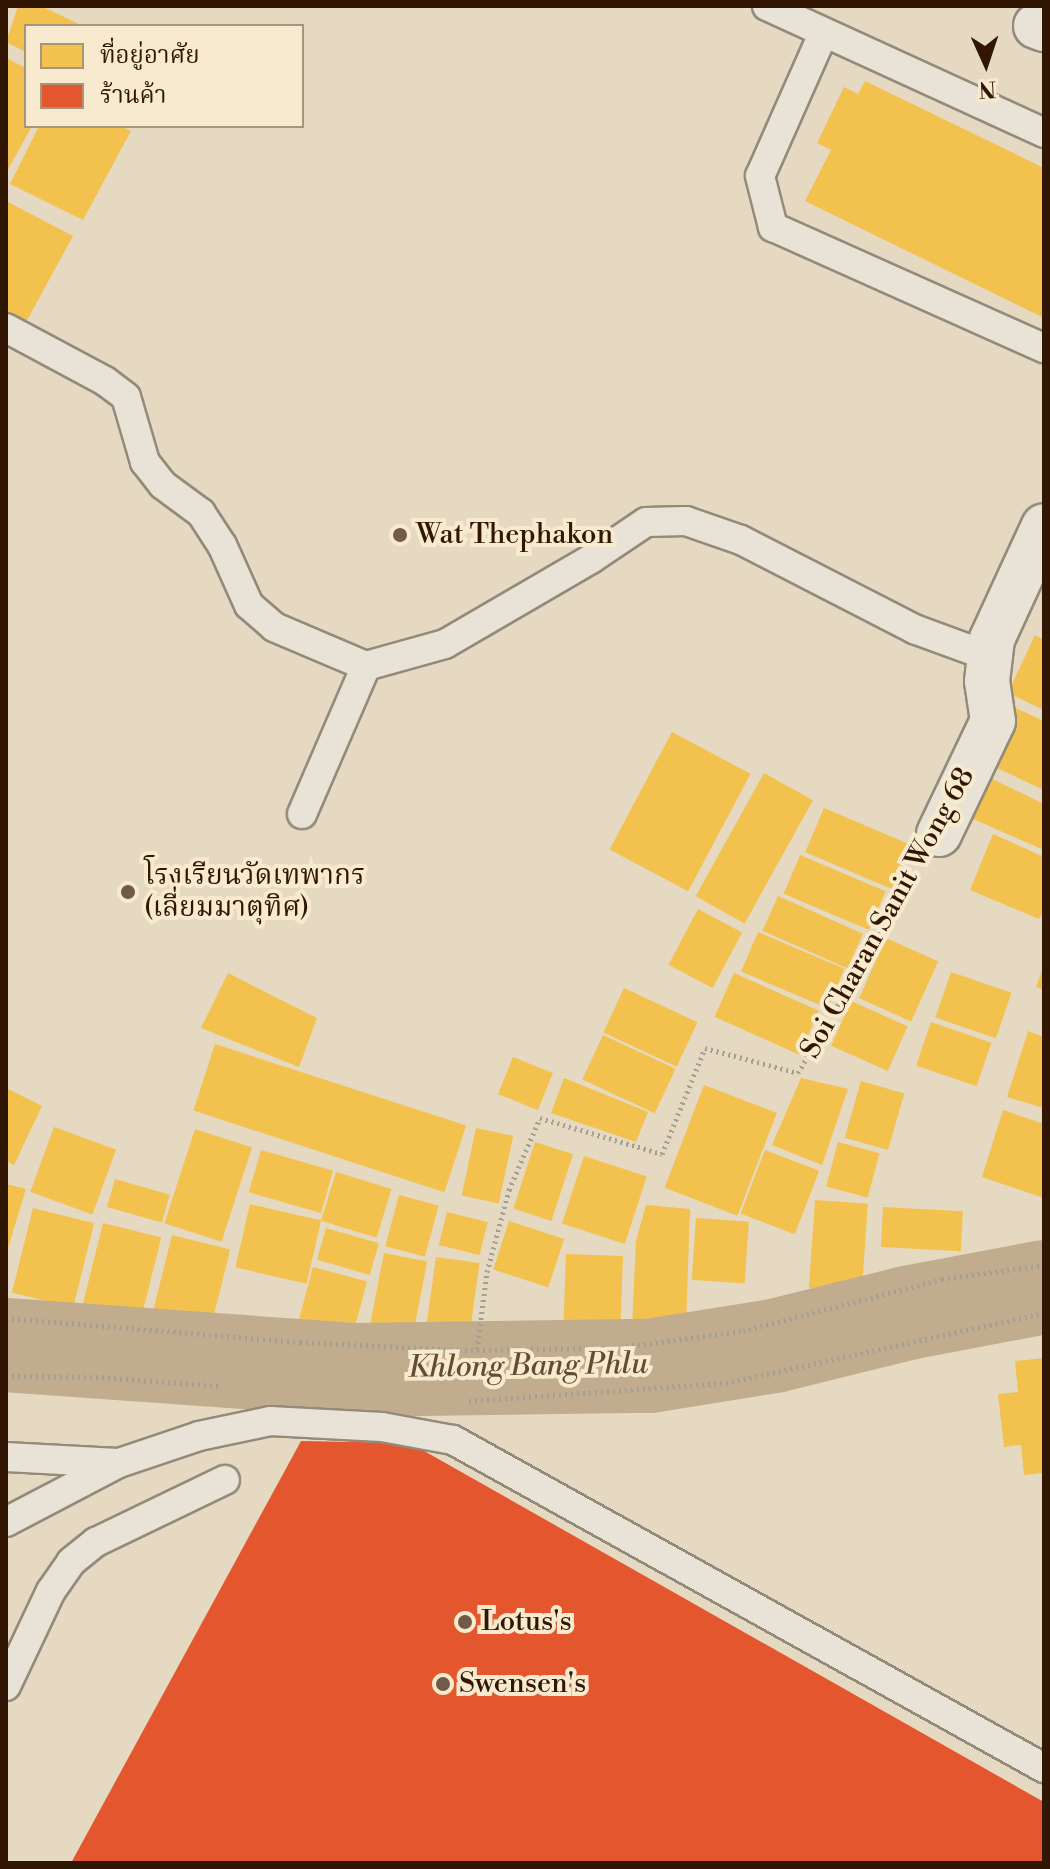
<!DOCTYPE html>
<html>
<head>
<meta charset="utf-8">
<style>
  body { margin:0 }
  #map { position:relative; width:1050px; height:1869px; overflow:hidden; background:#e5d9c2; font-family:"Libre Bodoni","Noto Serif Thai",serif }
  div>[style] { position:absolute }
  [style*='--x'] { left:calc(var(--x)*1px); top:calc(var(--y)*1px); width:calc(var(--w)*1px); rotate:calc(var(--a)*1deg) }
  .homes>* { inset:0; background:#f2c14e; transform-origin:0 0 }
  .shops>* { inset:0; background:#e4572e }
  .river>* { height:94px; margin:-47px; padding:0 47px; transform-origin:47px; border-radius:47px; background:#c1ad8e }
  .path>* { height:5px; margin-top:-2.5px; transform-origin:0; background:repeating-linear-gradient(90deg,#a59e93 0 2px,transparent 0 6px) }
  .roads { filter:drop-shadow(2px 0 #948a7a) drop-shadow(-2px 0 #948a7a) drop-shadow(0 2px #948a7a) drop-shadow(0 -2px #948a7a) }
  .lane>* { height:28px; margin:-14px; padding:0 14px; transform-origin:14px; border-radius:14px; background:#e9e3d7 }
  .street>* { height:44px; margin:-22px; padding:0 22px; transform-origin:22px; border-radius:22px; background:#e9e3d7 }
  .dots>* { width:22px; height:22px; translate:-50% -50%; box-sizing:border-box; border:4px solid #f7eace; border-radius:50% }
  span { translate:-50% -50%; white-space:nowrap; text-align:center; line-height:1.15; -webkit-text-stroke:8px #f7eace; paint-order:stroke }
  .poi-label { font-size:28px; color:#321604 }
  .left { translate:0 -50%; text-align:left }
  .street-label { font-size:28px; color:#321604 }
  .water-label { font-size:30px; color:#654b32; font-style:italic }
  .frame { position:absolute; inset:0; border:8px solid #321604; pointer-events:none }
  .legend { position:absolute; left:24px; top:24px; width:280px; height:104px; box-sizing:border-box; background:#f7eace; border:2px solid #a8957d; margin:0; padding:10px 14px; list-style:none; font-size:24px; color:#321604 }
  .legend li { display:flex; align-items:center; gap:16px; height:40px }
  .legend b { width:40px; border:2px solid #a8957d }
  .north { position:absolute; left:946px; top:24px; width:80px; height:80px; -webkit-text-stroke:6px #f7eace; paint-order:stroke; rotate:177deg; font-size:22px; font-weight:700; line-height:32px; text-align:center; color:#321604 }
  .north::after { content:''; display:block; margin:auto; width:28px; height:36px; background:#321604; clip-path:polygon(50% 0,100% 100%,50% 72%,0 100%) }
</style>
</head>
<body>
<div id="map">
  <div class="homes">
    <div style="clip-path:polygon(18px 6px,41px 6px,83px 26px,26px 26px,26px 52px,6px 42px)"></div>
    <div style="clip-path:polygon(6px 58px,26px 68px,26px 126px,32px 126px,6px 173px)"></div>
    <div style="clip-path:polygon(865px 81px,1044px 168px,1044px 318px,805px 201px,831px 150px,817px 143px,844px 87px,858px 94px)"></div>
    <div style="clip-path:polygon(39px 126px,121px 126px,131px 131px,83px 220px,10px 184px)"></div>
    <div style="clip-path:polygon(6px 201px,73px 236px,25px 324px,6px 315px)"></div>
    <div style="clip-path:polygon(1035px 635px,1044px 640px,1044px 710px,1008px 693px)"></div>
    <div style="clip-path:polygon(1009px 705px,1044px 721px,1044px 790px,984px 762px)"></div>
    <div style="left:672px;top:732px;width:89px;height:133px;rotate:28deg"></div>
    <div style="left:764px;top:773px;width:56px;height:141px;rotate:29deg"></div>
    <div style="clip-path:polygon(982px 774px,1044px 804px,1044px 850px,964px 815px)"></div>
    <div style="left:824px;top:808px;width:94px;height:48px;rotate:23deg"></div>
    <div style="clip-path:polygon(993px 834px,1044px 857px,1044px 910px,1039px 919px,970px 890px)"></div>
    <div style="left:800px;top:855px;width:93px;height:42px;rotate:23deg"></div>
    <div style="left:778px;top:896px;width:93px;height:38px;rotate:24deg"></div>
    <div style="left:698px;top:909px;width:50px;height:63px;rotate:28deg"></div>
    <div style="left:758px;top:932px;width:94px;height:43px;rotate:23deg"></div>
    <div style="left:886px;top:938px;width:57px;height:66px;rotate:24deg"></div>
    <div style="clip-path:polygon(1044px 965px,1044px 990px,1036px 987px)"></div>
    <div style="left:951px;top:972px;width:64px;height:48px;rotate:19deg"></div>
    <div style="clip-path:polygon(228px 973px,317px 1018px,299px 1067px,201px 1028px)"></div>
    <div style="left:734px;top:973px;width:93px;height:48px;rotate:24deg"></div>
    <div style="left:624px;top:988px;width:81px;height:49px;rotate:25deg"></div>
    <div style="left:851px;top:1001px;width:62px;height:49px;rotate:24deg"></div>
    <div style="left:931px;top:1022px;width:64px;height:46px;rotate:19deg"></div>
    <div style="clip-path:polygon(1028px 1031px,1044px 1037px,1044px 1108px,1007px 1097px)"></div>
    <div style="left:603px;top:1035px;width:80px;height:49px;rotate:25deg"></div>
    <div style="left:215px;top:1044px;width:264px;height:70px;rotate:18deg"></div>
    <div style="left:513px;top:1057px;width:43px;height:40px;rotate:22deg"></div>
    <div style="clip-path:polygon(564px 1078px,648px 1112px,636px 1142px,551px 1113px)"></div>
    <div style="clip-path:polygon(801px 1078px,848px 1089px,822px 1165px,772px 1145px)"></div>
    <div style="left:861px;top:1081px;width:45px;height:59px;rotate:16deg"></div>
    <div style="left:704px;top:1085px;width:78px;height:110px;rotate:21deg"></div>
    <div style="clip-path:polygon(6px 1088px,42px 1106px,14px 1165px,6px 1161px)"></div>
    <div style="clip-path:polygon(1003px 1110px,1044px 1124px,1044px 1198px,982px 1177px)"></div>
    <div style="left:54px;top:1127px;width:66px;height:69px;rotate:20deg"></div>
    <div style="left:476px;top:1128px;width:38px;height:69px;rotate:12deg"></div>
    <div style="left:195px;top:1129px;width:60px;height:99px;rotate:18deg"></div>
    <div style="left:535px;top:1142px;width:40px;height:70px;rotate:18deg"></div>
    <div style="left:838px;top:1142px;width:43px;height:46px;rotate:15deg"></div>
    <div style="left:261px;top:1150px;width:75px;height:44px;rotate:16deg"></div>
    <div style="left:765px;top:1150px;width:58px;height:68px;rotate:21deg"></div>
    <div style="left:584px;top:1156px;width:66px;height:71px;rotate:18deg"></div>
    <div style="left:336px;top:1172px;width:58px;height:51px;rotate:17deg"></div>
    <div style="left:115px;top:1179px;width:57px;height:29px;rotate:16deg"></div>
    <div style="clip-path:polygon(6px 1184px,26px 1189px,7px 1251px,6px 1251px)"></div>
    <div style="left:399px;top:1195px;width:41px;height:53px;rotate:15deg"></div>
    <div style="left:815px;top:1200px;width:53px;height:88px;rotate:4deg"></div>
    <div style="left:250px;top:1204px;width:73px;height:65px;rotate:13deg"></div>
    <div style="clip-path:polygon(646px 1205px,690px 1209px,686px 1327px,632px 1328px,636px 1241px)"></div>
    <div style="left:883px;top:1207px;width:80px;height:40px;rotate:3deg"></div>
    <div style="left:33px;top:1208px;width:63px;height:87px;rotate:14deg"></div>
    <div style="left:447px;top:1212px;width:42px;height:34px;rotate:14deg"></div>
    <div style="left:696px;top:1218px;width:53px;height:62px;rotate:4deg"></div>
    <div style="left:509px;top:1221px;width:58px;height:51px;rotate:18deg"></div>
    <div style="left:103px;top:1223px;width:60px;height:84px;rotate:14deg"></div>
    <div style="left:326px;top:1228px;width:55px;height:33px;rotate:16deg"></div>
    <div style="left:172px;top:1235px;width:60px;height:85px;rotate:14deg"></div>
    <div style="left:384px;top:1253px;width:44px;height:78px;rotate:11deg"></div>
    <div style="left:566px;top:1254px;width:57px;height:67px;rotate:2deg"></div>
    <div style="left:436px;top:1257px;width:44px;height:77px;rotate:8deg"></div>
    <div style="left:313px;top:1267px;width:56px;height:59px;rotate:15deg"></div>
    <div style="clip-path:polygon(1044px 1358px,1044px 1473px,1024px 1475px,1021px 1445px,1004px 1447px,998px 1394px,1018px 1392px,1015px 1361px)"></div>
  </div>
  <div class="shops">
    <div style="clip-path:polygon(301px 1441px,410px 1443px,1044px 1802px,1044px 1863px,71px 1863px)"></div>
  </div>
  <div class="river">
    <div style="--x:6;--y:1345;--w:347;--a:4.1"></div>
    <div style="--x:352;--y:1370;--w:297;--a:-0.8"></div>
    <div style="--x:649;--y:1366;--w:127;--a:-9.1"></div>
    <div style="--x:774;--y:1346;--w:137;--a:-13.9"></div>
    <div style="--x:907;--y:1313;--w:139;--a:-10.7"></div>
  </div>
  <div class="path">
    <div style="--x:6;--y:1318;--w:295;--a:4.7"></div>
    <div style="--x:300;--y:1342;--w:159;--a:2.9"></div>
    <div style="--x:459;--y:1350;--w:155;--a:-0.7"></div>
    <div style="--x:614;--y:1348;--w:130;--a:-7.5"></div>
    <div style="--x:743;--y:1331;--w:206;--a:-14.6"></div>
    <div style="--x:942;--y:1279;--w:103;--a:-7.8"></div>
    <div style="--x:477;--y:1349;--w:78;--a:-82.6"></div>
    <div style="--x:487;--y:1272;--w:85;--a:-75"></div>
    <div style="--x:509;--y:1190;--w:78;--a:-66.7"></div>
    <div style="--x:540;--y:1118;--w:127;--a:16.4"></div>
    <div style="--x:662;--y:1154;--w:114;--a:-67.9"></div>
    <div style="--x:705;--y:1048;--w:96;--a:15"></div>
    <div style="--x:798;--y:1073;--w:229;--a:-59.5"></div>
    <div style="--x:6;--y:1376;--w:90;--a:0.6"></div>
    <div style="--x:96;--y:1377;--w:124;--a:4.2"></div>
    <div style="--x:469;--y:1401;--w:258;--a:-4"></div>
    <div style="--x:726;--y:1383;--w:326;--a:-12.4"></div>
  </div>
  <div class="roads">
    <div class="lane">
      <div style="--x:767;--y:6;--w:305;--a:24.6"></div>
      <div style="--x:823;--y:34;--w:155;--a:113.9"></div>
      <div style="--x:760;--y:176;--w:53;--a:75.7"></div>
      <div style="--x:773;--y:227;--w:297;--a:24.1"></div>
      <div style="--x:6;--y:328;--w:112;--a:28.2"></div>
      <div style="--x:105;--y:381;--w:26;--a:37"></div>
      <div style="--x:126;--y:397;--w:68;--a:73.7"></div>
      <div style="--x:145;--y:462;--w:29;--a:52"></div>
      <div style="--x:163;--y:485;--w:47;--a:36.4"></div>
      <div style="--x:201;--y:513;--w:38;--a:57"></div>
      <div style="--x:222;--y:545;--w:66;--a:65.8"></div>
      <div style="--x:249;--y:605;--w:33;--a:41"></div>
      <div style="--x:274;--y:627;--w:100;--a:23"></div>
      <div style="--x:366;--y:666;--w:82;--a:-15.6"></div>
      <div style="--x:445;--y:644;--w:169;--a:-30.2"></div>
      <div style="--x:591;--y:559;--w:66;--a:-33.9"></div>
      <div style="--x:646;--y:522;--w:40;--a:-1.4"></div>
      <div style="--x:686;--y:521;--w:58;--a:19.1"></div>
      <div style="--x:741;--y:540;--w:195;--a:27.2"></div>
      <div style="--x:914;--y:629;--w:81;--a:20.2"></div>
      <div style="--x:302;--y:814;--w:161;--a:-66.6"></div>
      <div style="--x:6;--y:1457;--w:112;--a:3.1"></div>
      <div style="--x:6;--y:1522;--w:127;--a:-27.6"></div>
      <div style="--x:119;--y:1463;--w:84;--a:-18.6"></div>
      <div style="--x:199;--y:1436;--w:73;--a:-11.9"></div>
      <div style="--x:270;--y:1421;--w:112;--a:3.1"></div>
      <div style="--x:382;--y:1427;--w:72;--a:10.4"></div>
      <div style="--x:453;--y:1440;--w:676;--a:29.03"></div>
      <div style="--x:6;--y:1686;--w:105;--a:-64.7"></div>
      <div style="--x:51;--y:1591;--w:35;--a:-55"></div>
      <div style="--x:71;--y:1562;--w:32;--a:-39"></div>
      <div style="--x:96;--y:1542;--w:143;--a:-25.7"></div>
    </div>
    <div class="street">
      <div style="--x:1036;--y:26;--w:9;--a:21"></div>
      <div style="--x:939;--y:834;--w:125;--a:-64.5"></div>
      <div style="--x:993;--y:721;--w:40;--a:-98.5"></div>
      <div style="--x:987;--y:681;--w:42;--a:-83.2"></div>
      <div style="--x:992;--y:639;--w:124;--a:-65.3"></div>
    </div>
  </div>
  <div class="dots">
    <div style="left:400px;top:535px;background:#715a46"></div>
    <div style="left:128px;top:892px;background:#715a46"></div>
    <div style="left:465px;top:1622px;background:#715a46"></div>
    <div style="left:443px;top:1684px;background:#715a46"></div>
  </div>
  <div class="poi-label">
    <span class="left" style="left:416px;top:535px">Wat Thephakon</span>
    <span class="left" style="left:144px;top:892px">โรงเรียนวัดเทพากร<br>(เลี่ยมมาตุทิศ)</span>
    <span class="left" style="left:481px;top:1622px">Lotus's</span>
    <span class="left" style="left:459px;top:1684px">Swensen's</span>
  </div>
  <div class="street-label">
    <span style="left:888px;top:913px;rotate:-61deg">Soi Charan Sanit Wong 68</span>
  </div>
  <div class="water-label">
    <span style="left:528px;top:1366px;rotate:-1deg">Khlong Bang Phlu</span>
  </div>
  <div class="frame"></div>
  <ul class="legend">
  <li><b style="height:22px;background:#f2c14e"></b>ที่อยู่อาศัย</li>
  <li><b style="height:22px;background:#e4572e"></b>ร้านค้า</li>
  </ul>
  <div class="north">N</div>
</div>
</body>
</html>
